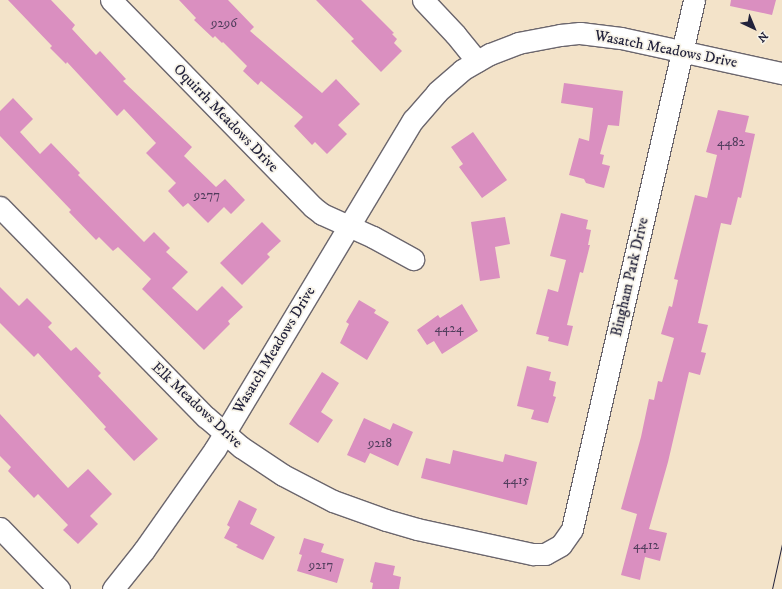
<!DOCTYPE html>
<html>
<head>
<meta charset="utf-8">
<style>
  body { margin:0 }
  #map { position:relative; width:782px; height:589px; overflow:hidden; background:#f3e3c9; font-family:"IM FELL DW Pica",serif }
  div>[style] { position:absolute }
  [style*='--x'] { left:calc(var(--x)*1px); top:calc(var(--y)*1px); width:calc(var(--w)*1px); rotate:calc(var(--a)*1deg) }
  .building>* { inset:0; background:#da8fc0 }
  .roads { filter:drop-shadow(1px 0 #6b666d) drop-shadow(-1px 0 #6b666d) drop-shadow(0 1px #6b666d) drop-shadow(0 -1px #6b666d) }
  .street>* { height:21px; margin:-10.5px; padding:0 10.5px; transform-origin:10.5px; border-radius:10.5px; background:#fff }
  .tram>* { height:1px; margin:-0.5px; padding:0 0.5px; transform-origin:0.5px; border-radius:0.5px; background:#22223b }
  span { translate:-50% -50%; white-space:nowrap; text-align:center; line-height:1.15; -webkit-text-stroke:3.5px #f7f3e8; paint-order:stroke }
  .number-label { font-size:13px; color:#503d5c }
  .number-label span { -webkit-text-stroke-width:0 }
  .street-label { font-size:15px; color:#22223b }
  .north { position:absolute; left:734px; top:8px; width:40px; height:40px; -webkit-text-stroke:3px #f7f3e8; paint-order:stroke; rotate:136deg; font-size:11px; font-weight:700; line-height:16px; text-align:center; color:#22223b }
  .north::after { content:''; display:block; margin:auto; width:14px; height:18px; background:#22223b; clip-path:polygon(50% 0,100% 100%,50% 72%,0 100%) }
</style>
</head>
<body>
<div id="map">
  <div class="building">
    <div style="clip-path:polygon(8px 0,51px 0,75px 25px,72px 29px,96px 55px,100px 51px,126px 79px,123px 81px,192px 147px,184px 156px,216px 187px,225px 179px,245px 200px,231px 214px,224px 207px,208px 223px,188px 203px,183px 207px,168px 191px,176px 183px,146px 153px,156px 143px,124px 109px,117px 116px,67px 62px,66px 64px,50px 48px,52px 46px)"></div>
    <div style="clip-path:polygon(179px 0,228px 0,254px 27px,250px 31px,322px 93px,336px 79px,360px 104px,338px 125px,347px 134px,327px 154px,315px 142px,312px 145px,294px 126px,303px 117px,261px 81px,258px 85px,243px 71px,247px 66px,223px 42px,222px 43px,215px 36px,213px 38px,194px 20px,196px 18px)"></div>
    <div style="clip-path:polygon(316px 0,361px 0,394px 33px,392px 34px,397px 39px,394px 43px,402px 51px,381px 72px,351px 41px,354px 39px)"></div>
    <div style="clip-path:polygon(731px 0,776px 0,772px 15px,730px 6px)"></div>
    <div style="clip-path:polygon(564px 83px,623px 91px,619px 126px,608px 125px,600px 154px,604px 155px,602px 164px,610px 166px,604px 188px,586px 183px,584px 179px,569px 175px,579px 138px,589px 141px,593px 108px,561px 103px)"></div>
    <div style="clip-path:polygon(13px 98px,33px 119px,20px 132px,40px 154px,51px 143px,80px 173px,78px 175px,144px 242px,154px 232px,170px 248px,166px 252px,188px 272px,172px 288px,197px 311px,222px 286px,243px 307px,228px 321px,230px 324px,204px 350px,142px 289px,151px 279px,118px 247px,113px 251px,99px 237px,96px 240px,69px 212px,71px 210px,0 136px,0 111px)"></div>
    <div style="clip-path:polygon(718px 110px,749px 116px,745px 132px,755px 134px,741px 198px,738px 197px,731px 225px,721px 223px,698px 323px,708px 325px,701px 352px,706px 353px,700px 375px,689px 372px,668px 462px,649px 529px,667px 533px,660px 561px,645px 557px,640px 580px,621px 575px,637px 514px,621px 509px,641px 437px,649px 399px,654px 400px,658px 381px,662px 382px,674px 338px,661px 334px,669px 306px,672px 307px,678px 280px,674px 279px,695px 195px,707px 198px,717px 155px,706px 152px)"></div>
    <div style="clip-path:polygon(473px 132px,507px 180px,482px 198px,459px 167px,463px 164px,451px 147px)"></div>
    <div style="clip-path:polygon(561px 213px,588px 220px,586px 229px,591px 230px,588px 245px,590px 245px,583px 273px,580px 272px,567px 325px,573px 326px,568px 346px,548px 341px,549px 337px,536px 334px,548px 289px,558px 292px,566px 260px,550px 256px)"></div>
    <div style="clip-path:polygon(505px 217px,510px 244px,495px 247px,500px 278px,480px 281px,471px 222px)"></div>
    <div style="clip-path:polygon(262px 222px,281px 241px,267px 254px,270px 257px,242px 285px,220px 263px)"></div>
    <div style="clip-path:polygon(0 287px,19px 306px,27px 298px,52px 323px,48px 327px,71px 351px,76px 347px,101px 373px,98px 376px,158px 439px,134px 461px,104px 429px,106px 427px,38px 353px,34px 357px,0 323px)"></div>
    <div style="clip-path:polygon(359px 300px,376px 310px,374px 313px,389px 322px,367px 360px,340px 343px,349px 324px,346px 322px)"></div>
    <div style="clip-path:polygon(462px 304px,478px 331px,442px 354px,434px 341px,427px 345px,417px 330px,438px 315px,440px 318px)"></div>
    <div style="clip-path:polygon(527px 366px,551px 372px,549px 380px,556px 382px,553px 396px,556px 397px,548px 423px,531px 419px,534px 410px,517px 406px)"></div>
    <div style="clip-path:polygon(322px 372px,339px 383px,321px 412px,333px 420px,318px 443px,289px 424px)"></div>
    <div style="clip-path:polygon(0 414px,68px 488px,88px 469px,112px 494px,90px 516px,98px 524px,78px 544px,63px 530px,68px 525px,38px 494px,34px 498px,8px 471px,11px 467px,0 456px)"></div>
    <div style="clip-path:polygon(364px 418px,390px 430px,393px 423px,413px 432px,398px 466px,370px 453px,365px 463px,347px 455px)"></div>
    <div style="clip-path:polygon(453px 450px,503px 462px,505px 454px,537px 462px,527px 505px,421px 478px,426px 458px,450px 464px)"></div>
    <div style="clip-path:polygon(239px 500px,257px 509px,250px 524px,275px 537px,263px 560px,236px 547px,238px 545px,224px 538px,230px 527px,227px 525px)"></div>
    <div style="clip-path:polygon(304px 538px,324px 544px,321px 552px,344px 559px,337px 583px,297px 571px,302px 555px,299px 554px)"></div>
    <div style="clip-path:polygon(375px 562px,395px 566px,393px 575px,401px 577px,399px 589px,372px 589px,373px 583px,370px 582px)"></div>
  </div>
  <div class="roads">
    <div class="street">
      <div style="--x:111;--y:0;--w:289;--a:45.7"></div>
      <div style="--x:313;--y:207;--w:11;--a:38"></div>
      <div style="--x:322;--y:214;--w:56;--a:24.3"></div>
      <div style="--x:373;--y:237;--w:46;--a:28.8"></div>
      <div style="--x:423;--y:0;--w:47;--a:46.7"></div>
      <div style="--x:455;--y:34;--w:35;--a:51"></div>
      <div style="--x:0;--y:207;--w:294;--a:45.6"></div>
      <div style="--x:206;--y:417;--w:46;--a:40.6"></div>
      <div style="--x:241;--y:447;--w:50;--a:33.7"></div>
      <div style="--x:283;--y:475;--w:56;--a:27.5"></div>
      <div style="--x:333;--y:501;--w:56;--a:19.7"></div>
      <div style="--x:386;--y:520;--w:32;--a:16"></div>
      <div style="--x:417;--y:529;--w:119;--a:12.2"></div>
      <div style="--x:533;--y:554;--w:12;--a:0"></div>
      <div style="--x:545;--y:554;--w:18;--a:-29"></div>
      <div style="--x:561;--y:545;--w:19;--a:-55"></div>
      <div style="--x:572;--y:529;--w:543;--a:-77.01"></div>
      <div style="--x:0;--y:528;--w:85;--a:46"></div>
      <div style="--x:113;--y:589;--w:50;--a:-51.5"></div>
      <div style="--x:144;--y:550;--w:123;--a:-54.9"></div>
      <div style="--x:215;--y:449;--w:384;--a:-59"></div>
      <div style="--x:413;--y:120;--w:37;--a:-49"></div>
      <div style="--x:437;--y:92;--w:33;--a:-41"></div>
      <div style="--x:462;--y:70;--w:32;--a:-30"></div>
      <div style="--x:490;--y:54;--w:30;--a:-21"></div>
      <div style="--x:518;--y:43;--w:43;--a:-10.8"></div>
      <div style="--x:560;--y:35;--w:20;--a:-6"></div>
      <div style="--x:580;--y:33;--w:41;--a:7"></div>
      <div style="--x:621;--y:38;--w:165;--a:12.3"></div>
    </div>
  </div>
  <div class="tram">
    <div style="--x:772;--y:589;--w:46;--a:-77.5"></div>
  </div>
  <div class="number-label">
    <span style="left:224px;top:23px">9296</span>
    <span style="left:731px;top:142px">4482</span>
    <span style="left:207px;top:195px">9277</span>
    <span style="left:449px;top:328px">4424</span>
    <span style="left:380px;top:443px">9218</span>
    <span style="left:516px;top:480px">4415</span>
    <span style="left:646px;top:545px">4412</span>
    <span style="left:321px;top:565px">9217</span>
  </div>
  <div class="street-label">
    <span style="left:666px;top:49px;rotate:11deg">Wasatch Meadows Drive</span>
    <span style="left:226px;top:118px;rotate:46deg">Oquirrh Meadows Drive</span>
    <span style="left:630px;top:277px;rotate:-77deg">Bingham Park Drive</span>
    <span style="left:274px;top:350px;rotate:-59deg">Wasatch Meadows Drive</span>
    <span style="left:197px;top:405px;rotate:43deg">Elk Meadows Drive</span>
  </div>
  <div class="north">N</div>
</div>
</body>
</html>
